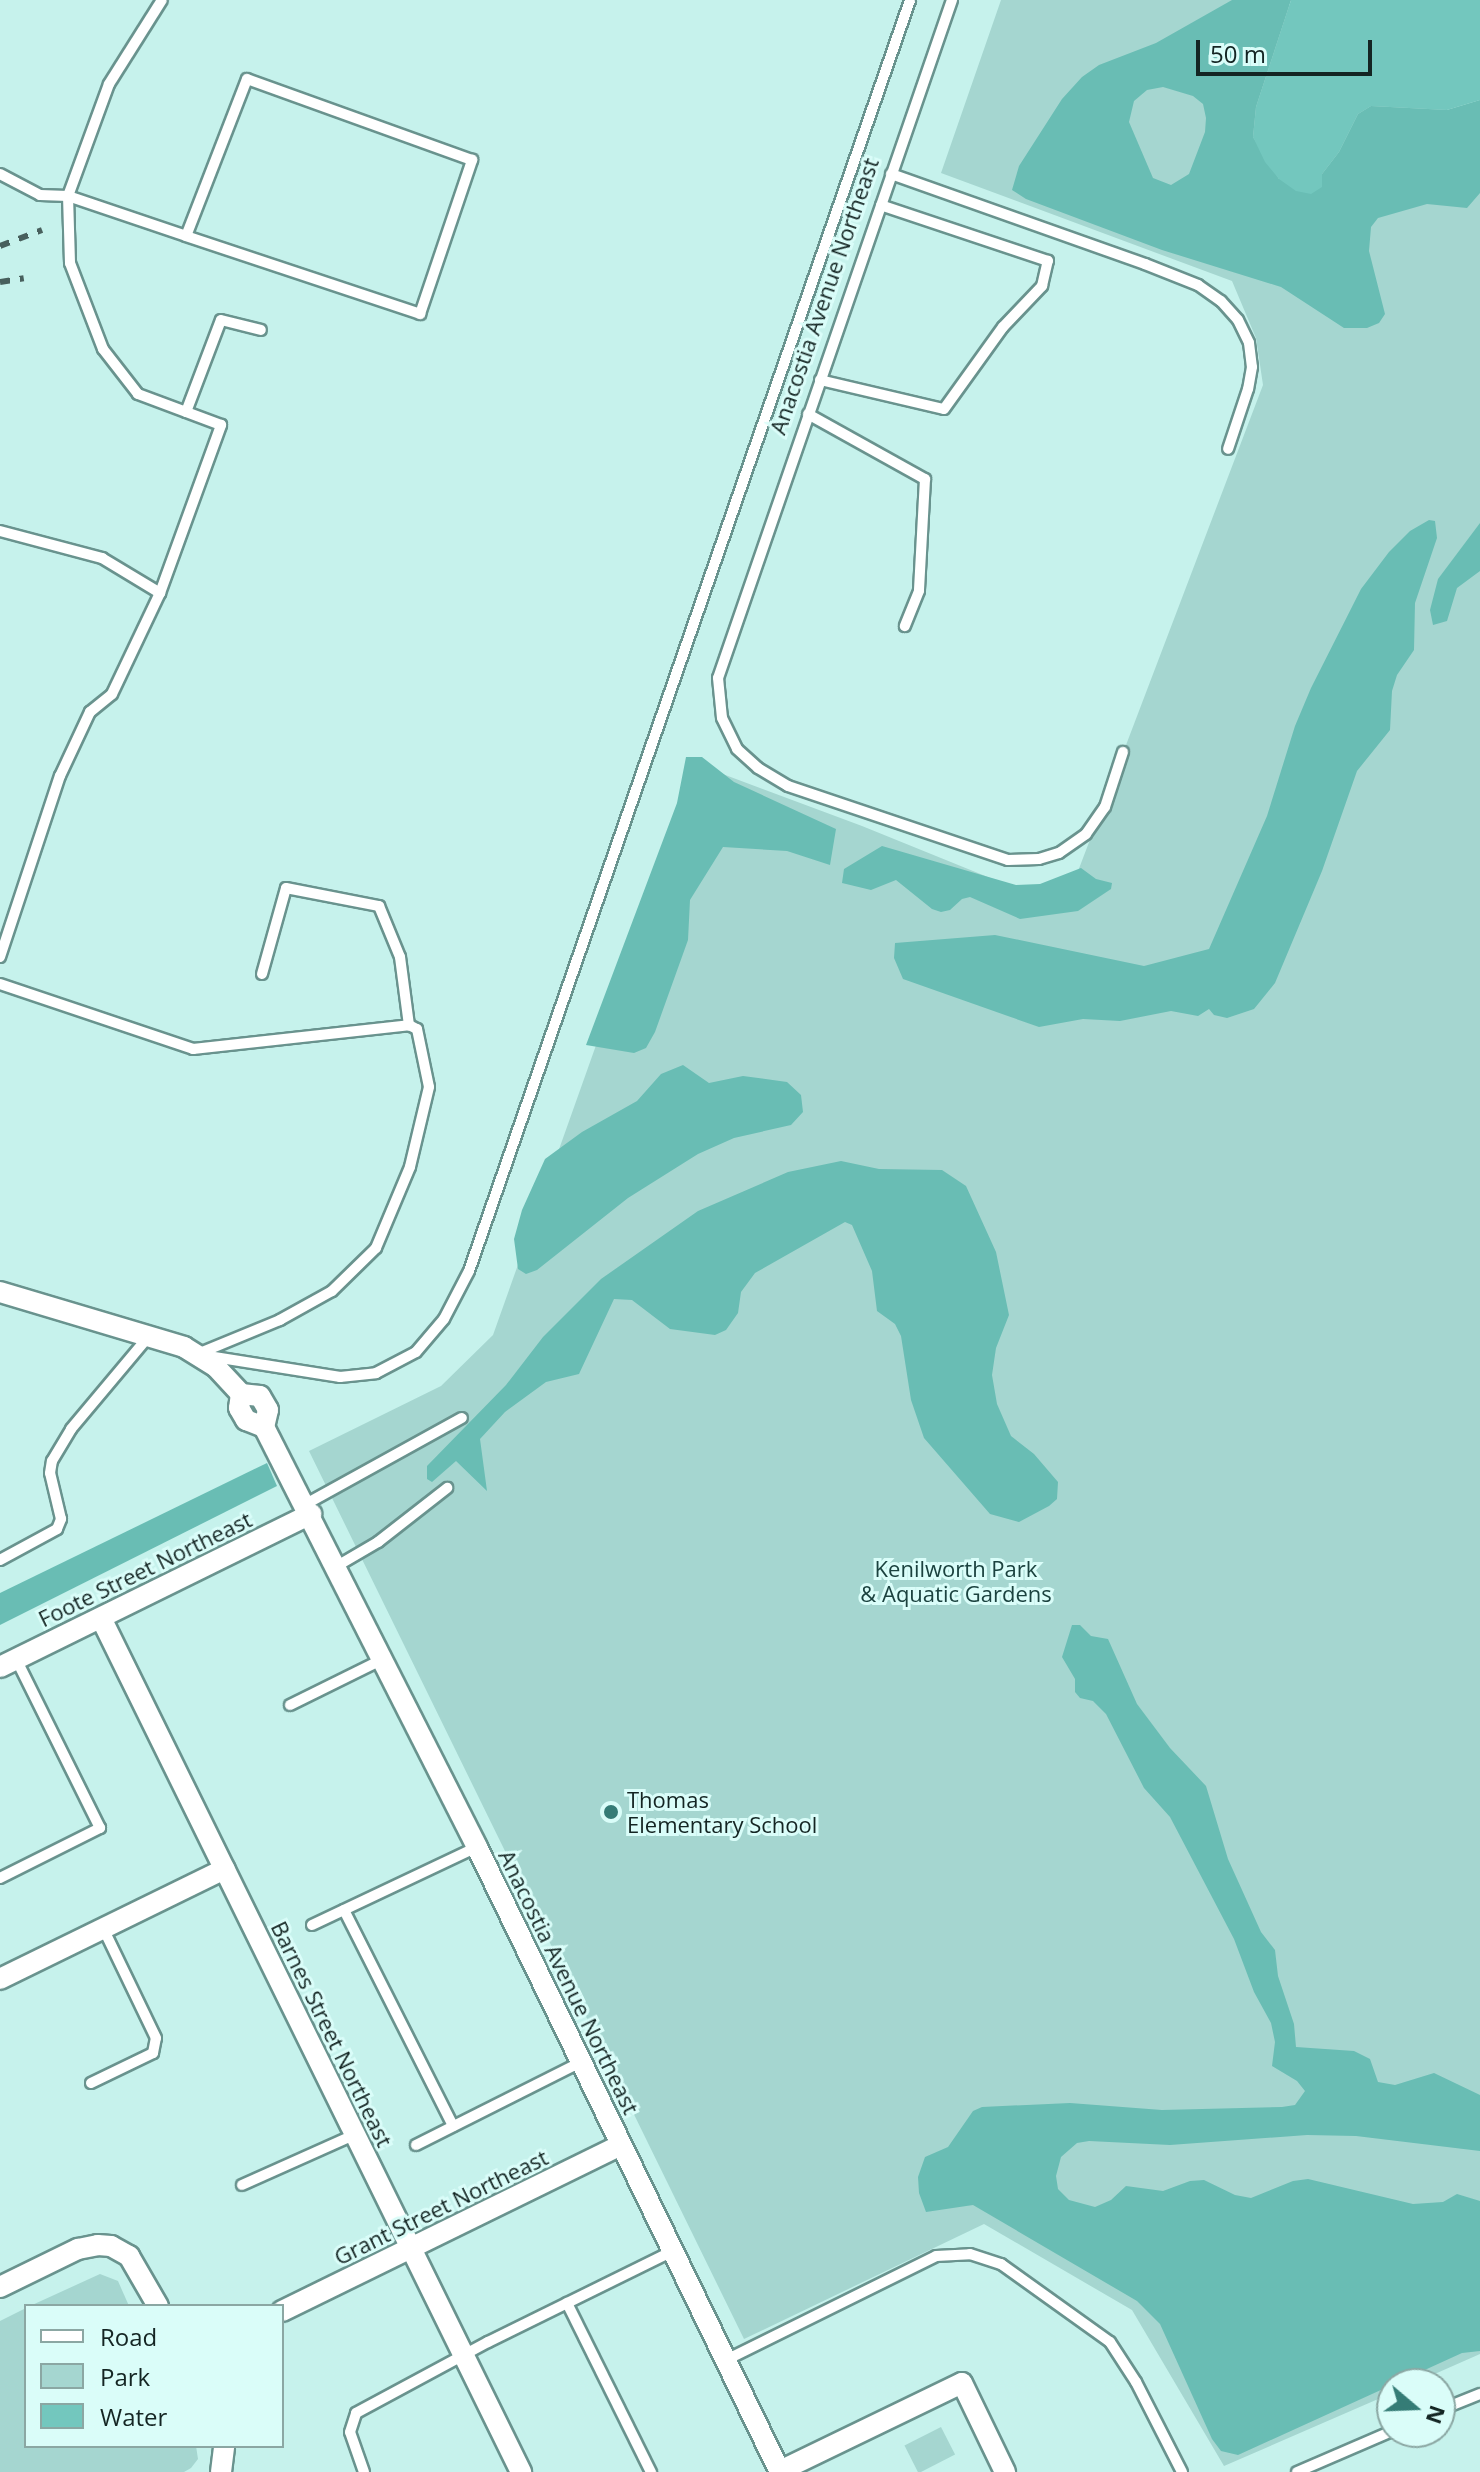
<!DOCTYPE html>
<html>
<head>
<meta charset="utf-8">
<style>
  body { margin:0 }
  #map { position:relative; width:1480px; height:2472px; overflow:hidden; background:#c6f2ec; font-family:"Open Sans",sans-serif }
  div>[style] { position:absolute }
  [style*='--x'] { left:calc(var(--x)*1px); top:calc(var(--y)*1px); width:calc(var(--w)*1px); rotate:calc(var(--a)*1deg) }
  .green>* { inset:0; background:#a5d6d0; transform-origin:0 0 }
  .forest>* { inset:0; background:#69bdb4 }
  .water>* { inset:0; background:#73c7be }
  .roads { filter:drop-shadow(2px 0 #69938e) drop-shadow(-2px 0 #69938e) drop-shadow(0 2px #69938e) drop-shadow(0 -2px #69938e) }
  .service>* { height:10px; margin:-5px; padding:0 5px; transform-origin:5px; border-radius:5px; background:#fff }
  .minor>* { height:20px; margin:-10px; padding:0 10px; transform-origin:10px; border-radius:10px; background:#fff }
  .rail>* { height:6px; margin-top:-3px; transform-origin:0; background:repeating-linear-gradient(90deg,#48605d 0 10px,transparent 0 20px) }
  .dots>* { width:22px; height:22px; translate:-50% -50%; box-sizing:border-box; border:4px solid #dafdf9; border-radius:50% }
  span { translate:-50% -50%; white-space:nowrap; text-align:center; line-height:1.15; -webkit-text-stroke:6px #dafdf9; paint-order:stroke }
  .street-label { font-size:22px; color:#142523 }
  .park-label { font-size:22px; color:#1b423f }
  .poi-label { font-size:22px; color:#142523 }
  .left { translate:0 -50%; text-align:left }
  .legend { position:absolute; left:24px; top:2304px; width:260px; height:144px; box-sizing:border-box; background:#dafdf9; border:2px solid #8ba7a3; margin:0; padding:10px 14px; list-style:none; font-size:24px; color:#142523 }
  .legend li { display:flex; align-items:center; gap:16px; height:40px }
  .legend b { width:40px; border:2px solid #8ba7a3 }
  .north { position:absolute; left:1376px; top:2368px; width:80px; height:80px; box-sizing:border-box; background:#dafdf9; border:2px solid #8ba7a3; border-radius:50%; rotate:109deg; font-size:22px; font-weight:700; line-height:32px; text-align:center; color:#142523 }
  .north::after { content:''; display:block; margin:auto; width:28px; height:36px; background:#357c76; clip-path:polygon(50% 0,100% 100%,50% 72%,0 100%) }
  .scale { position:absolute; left:1196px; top:40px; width:176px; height:36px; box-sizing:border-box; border:4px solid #142523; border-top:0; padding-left:10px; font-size:24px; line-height:28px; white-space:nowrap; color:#142523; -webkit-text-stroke:6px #dafdf9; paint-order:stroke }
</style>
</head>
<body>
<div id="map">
  <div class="green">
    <div style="clip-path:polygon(1001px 0,1291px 0,1289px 5px,1447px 110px,1480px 100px,1480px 2354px,1412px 2384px,1392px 2384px,1392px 2393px,1224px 2466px,1132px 2310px,984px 2224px,744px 2339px,309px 1451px,441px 1386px,493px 1335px,696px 764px,862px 826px,1064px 908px,1263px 385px,1256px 338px,1232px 281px,941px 173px)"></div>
    <div style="clip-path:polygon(100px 2274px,118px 2281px,129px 2306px,30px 2306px)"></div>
    <div style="clip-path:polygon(26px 2308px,26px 2446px,196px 2446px,198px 2459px,191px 2468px,184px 2472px,0 2472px,0 2321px)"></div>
    <div style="left:941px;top:2427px;width:31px;height:41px;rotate:63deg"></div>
  </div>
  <div class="forest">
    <div style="clip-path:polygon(evenodd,1232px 0,1291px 0,1256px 107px,1253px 137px,1279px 179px,1322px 174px,1339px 152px,1358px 114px,1371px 106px,1447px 110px,1480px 100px,1480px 193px,1467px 208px,1427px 204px,1378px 218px,1371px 227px,1369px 251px,1385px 314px,1379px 323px,1367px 328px,1344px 328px,1281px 287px,1162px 250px,1026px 199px,1012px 190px,1019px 166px,1062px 99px,1082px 77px,1099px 65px,1156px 43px,1232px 0,1163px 87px,1193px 96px,1203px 104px,1206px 118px,1205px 132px,1189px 174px,1171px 185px,1153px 178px,1129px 122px,1134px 101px,1147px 90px,1163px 87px)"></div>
    <div style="clip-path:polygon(1429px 520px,1435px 521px,1437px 538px,1415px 603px,1414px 650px,1397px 675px,1392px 691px,1390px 730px,1357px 771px,1322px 871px,1275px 983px,1254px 1009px,1227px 1018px,1214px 1015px,1209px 1009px,1198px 1016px,1171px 1011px,1120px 1021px,1083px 1019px,1039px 1027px,903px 979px,894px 958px,895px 943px,995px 935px,1144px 966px,1209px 949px,1267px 816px,1295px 726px,1311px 688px,1361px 589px,1389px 552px,1410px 531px)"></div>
    <div style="clip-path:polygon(1480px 523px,1480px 571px,1457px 588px,1447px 621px,1433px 625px,1430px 610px,1438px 579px)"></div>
    <div style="clip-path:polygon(686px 757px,702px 757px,734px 782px,836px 829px,830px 865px,787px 851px,723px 847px,690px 900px,688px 940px,655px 1032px,646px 1048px,634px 1053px,586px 1045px,677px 803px)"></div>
    <div style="clip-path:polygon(882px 846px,1016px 885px,1040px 884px,1081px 868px,1096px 879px,1112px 883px,1111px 889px,1078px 911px,1020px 919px,970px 897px,962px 899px,950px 910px,941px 912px,932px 909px,896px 880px,871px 890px,842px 883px,844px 869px)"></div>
    <div style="clip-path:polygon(683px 1065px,709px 1083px,743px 1076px,787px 1082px,801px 1095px,803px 1112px,791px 1125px,734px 1138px,698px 1154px,628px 1198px,537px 1270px,526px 1274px,518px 1269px,514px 1239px,522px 1210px,545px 1159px,582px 1132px,637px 1101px,661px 1074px)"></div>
    <div style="clip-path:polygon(841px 1161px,879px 1169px,942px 1170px,966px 1186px,996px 1252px,1009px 1315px,996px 1348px,992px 1375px,997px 1404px,1011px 1436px,1034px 1454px,1058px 1482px,1057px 1499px,1049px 1506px,1019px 1522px,990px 1514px,924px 1438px,911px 1400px,901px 1336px,895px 1324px,877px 1311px,872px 1271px,852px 1225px,845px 1222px,755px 1273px,741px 1292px,738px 1313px,726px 1330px,715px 1335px,670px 1329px,632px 1300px,614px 1299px,579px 1374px,546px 1382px,505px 1412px,480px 1439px,487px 1491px,456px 1461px,432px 1482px,427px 1479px,427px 1466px,506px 1385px,543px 1337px,601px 1279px,698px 1211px,788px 1172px)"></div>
    <div style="clip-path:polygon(267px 1463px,277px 1486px,0 1625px,0 1593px)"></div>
    <div style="clip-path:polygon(1072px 1625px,1080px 1625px,1091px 1636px,1108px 1639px,1137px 1704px,1170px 1748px,1206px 1786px,1228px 1859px,1261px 1932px,1275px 1950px,1278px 1976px,1294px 2024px,1296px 2047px,1354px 2051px,1370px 2059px,1378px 2082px,1395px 2085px,1434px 2073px,1480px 2095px,1480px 2151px,1356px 2136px,1307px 2135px,1170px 2145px,1089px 2141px,1077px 2143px,1061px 2157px,1056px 2176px,1058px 2189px,1069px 2200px,1095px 2207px,1111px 2200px,1126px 2186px,1163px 2191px,1190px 2181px,1204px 2180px,1235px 2195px,1251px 2198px,1293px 2181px,1308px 2179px,1413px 2204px,1443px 2202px,1457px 2194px,1480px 2201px,1480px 2351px,1462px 2353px,1238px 2455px,1221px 2451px,1212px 2439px,1160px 2324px,1137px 2301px,973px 2205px,926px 2212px,919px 2193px,918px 2177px,925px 2157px,948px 2147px,973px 2111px,982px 2107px,1070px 2103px,1162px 2110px,1282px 2107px,1295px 2105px,1305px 2091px,1297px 2081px,1272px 2066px,1275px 2042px,1271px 2023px,1254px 1992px,1234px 1939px,1170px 1817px,1144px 1788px,1106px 1714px,1093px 1701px,1080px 1698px,1075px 1692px,1075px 1679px,1062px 1657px)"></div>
  </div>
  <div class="water">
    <div style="clip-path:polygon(1291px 0,1480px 0,1480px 100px,1447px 110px,1371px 106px,1358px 114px,1339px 152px,1322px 174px,1322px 187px,1311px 194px,1296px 191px,1279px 179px,1265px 162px,1253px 137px,1256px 107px)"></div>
  </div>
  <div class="roads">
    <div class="service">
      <div style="--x:952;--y:0;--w:717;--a:109.04"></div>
      <div style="--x:718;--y:678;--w:40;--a:84.3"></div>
      <div style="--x:722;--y:718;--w:34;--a:64"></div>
      <div style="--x:737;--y:749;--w:28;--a:42"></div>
      <div style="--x:758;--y:768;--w:35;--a:31"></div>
      <div style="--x:788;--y:786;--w:232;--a:18.6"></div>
      <div style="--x:1008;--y:860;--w:31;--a:-2"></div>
      <div style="--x:1039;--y:859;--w:21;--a:-17"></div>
      <div style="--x:1059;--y:853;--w:33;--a:-35"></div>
      <div style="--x:1086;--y:834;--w:33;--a:-55"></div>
      <div style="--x:1105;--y:807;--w:58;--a:-71.9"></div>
      <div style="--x:0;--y:174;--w:45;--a:27.7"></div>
      <div style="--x:40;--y:195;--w:28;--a:2"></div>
      <div style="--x:68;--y:196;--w:119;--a:-69.9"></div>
      <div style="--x:109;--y:84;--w:99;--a:-57.8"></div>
      <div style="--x:891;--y:174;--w:269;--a:19.5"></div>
      <div style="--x:1145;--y:264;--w:57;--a:21.6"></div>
      <div style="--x:1198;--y:285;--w:28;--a:35"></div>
      <div style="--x:1221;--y:301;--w:25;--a:48"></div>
      <div style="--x:1238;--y:320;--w:25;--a:64"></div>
      <div style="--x:1249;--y:343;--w:24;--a:83"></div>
      <div style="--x:1252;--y:367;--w:22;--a:100"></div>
      <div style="--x:1248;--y:389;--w:63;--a:108.4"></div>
      <div style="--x:820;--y:380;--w:127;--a:13.2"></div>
      <div style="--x:944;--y:409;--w:101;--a:-54.3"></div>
      <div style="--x:1003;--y:327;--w:57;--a:-46.4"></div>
      <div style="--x:1042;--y:286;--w:26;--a:-77"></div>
      <div style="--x:1048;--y:261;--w:176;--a:-161.5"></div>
      <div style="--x:186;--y:412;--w:98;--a:-69.2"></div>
      <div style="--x:221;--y:320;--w:41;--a:14"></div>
      <div style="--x:808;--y:414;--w:134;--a:29.1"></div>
      <div style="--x:925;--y:479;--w:112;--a:93.1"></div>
      <div style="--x:919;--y:591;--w:38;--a:112"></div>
      <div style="--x:0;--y:531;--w:106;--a:14.8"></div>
      <div style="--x:102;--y:558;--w:68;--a:31.1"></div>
      <div style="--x:0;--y:957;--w:191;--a:-71.7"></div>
      <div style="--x:60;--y:776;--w:71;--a:-64.9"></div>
      <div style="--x:90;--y:712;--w:28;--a:-39"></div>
      <div style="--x:112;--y:694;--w:112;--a:-64.6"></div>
      <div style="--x:160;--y:593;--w:179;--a:-70"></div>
      <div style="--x:221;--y:425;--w:89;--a:-159.5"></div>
      <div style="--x:138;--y:394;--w:57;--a:-127.9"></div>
      <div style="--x:103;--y:349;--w:92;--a:-111"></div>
      <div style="--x:70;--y:263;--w:67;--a:-91.7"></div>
      <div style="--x:68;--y:196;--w:125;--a:18.7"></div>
      <div style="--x:186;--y:236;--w:247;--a:18.4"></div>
      <div style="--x:420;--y:314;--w:163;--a:-71.3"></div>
      <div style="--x:472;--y:160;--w:239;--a:-160.2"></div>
      <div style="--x:247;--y:79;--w:168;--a:111.2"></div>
      <div style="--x:262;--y:974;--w:89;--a:-74.4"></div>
      <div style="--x:286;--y:888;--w:95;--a:11"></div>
      <div style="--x:379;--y:906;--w:55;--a:67.6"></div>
      <div style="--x:400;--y:957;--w:69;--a:82.5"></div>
      <div style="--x:0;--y:984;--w:204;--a:18.6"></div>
      <div style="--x:193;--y:1049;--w:217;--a:-6.3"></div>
      <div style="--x:409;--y:1025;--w:9;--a:27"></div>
      <div style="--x:417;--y:1029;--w:59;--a:78.3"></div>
      <div style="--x:429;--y:1087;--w:82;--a:103.4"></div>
      <div style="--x:410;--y:1167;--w:88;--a:112.8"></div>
      <div style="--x:376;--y:1248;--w:62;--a:135.7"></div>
      <div style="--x:332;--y:1291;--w:60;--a:150.9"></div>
      <div style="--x:280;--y:1320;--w:87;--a:157.6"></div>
      <div style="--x:208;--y:1356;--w:134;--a:9"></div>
      <div style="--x:340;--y:1377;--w:36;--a:-6"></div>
      <div style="--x:376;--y:1373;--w:45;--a:-27.7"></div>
      <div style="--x:416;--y:1352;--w:43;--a:-49.7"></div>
      <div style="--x:444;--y:1319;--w:54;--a:-62.5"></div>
      <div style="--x:469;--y:1271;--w:1345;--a:-70.86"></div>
      <div style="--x:306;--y:1504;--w:178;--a:-28.9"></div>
      <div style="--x:0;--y:1560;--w:65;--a:-28.5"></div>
      <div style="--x:57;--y:1529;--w:11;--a:-68"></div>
      <div style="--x:61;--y:1519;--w:47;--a:-103.4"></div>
      <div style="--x:50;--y:1473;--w:12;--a:-81"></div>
      <div style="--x:52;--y:1461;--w:37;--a:-59"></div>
      <div style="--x:71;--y:1429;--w:121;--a:-50"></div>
      <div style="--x:337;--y:1566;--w:48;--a:-30.3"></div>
      <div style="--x:378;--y:1542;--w:88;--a:-38"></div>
      <div style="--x:290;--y:1705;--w:104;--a:-26.3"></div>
      <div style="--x:0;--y:1878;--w:112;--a:-26.6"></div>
      <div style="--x:100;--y:1828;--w:189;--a:-116.4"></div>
      <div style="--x:344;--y:1910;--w:242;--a:63.2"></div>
      <div style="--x:312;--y:1925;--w:183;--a:-25.3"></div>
      <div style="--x:91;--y:2083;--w:69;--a:-25.8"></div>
      <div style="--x:153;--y:2053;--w:15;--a:-79"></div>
      <div style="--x:156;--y:2038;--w:122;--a:-115.7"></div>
      <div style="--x:416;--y:2145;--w:185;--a:-26.7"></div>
      <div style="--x:242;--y:2185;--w:123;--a:-24.1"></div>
      <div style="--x:567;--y:2303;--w:189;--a:63.6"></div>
      <div style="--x:726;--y:2360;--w:234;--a:-26.3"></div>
      <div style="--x:936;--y:2256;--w:34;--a:-3"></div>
      <div style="--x:970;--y:2254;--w:33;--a:18"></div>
      <div style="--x:1001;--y:2264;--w:134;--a:35.6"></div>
      <div style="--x:1110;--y:2342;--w:48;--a:57"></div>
      <div style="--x:1136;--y:2382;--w:101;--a:62.9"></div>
      <div style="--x:1440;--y:2410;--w:43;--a:-21.8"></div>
      <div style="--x:364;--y:2472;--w:42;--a:-109.3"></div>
      <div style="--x:350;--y:2432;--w:20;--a:-72"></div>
      <div style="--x:356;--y:2413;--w:150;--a:-28.3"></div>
      <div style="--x:488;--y:2342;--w:206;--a:-26.2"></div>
      <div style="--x:1297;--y:2472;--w:103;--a:-23.3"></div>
    </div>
    <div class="minor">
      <div style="--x:0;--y:1292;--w:192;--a:16.6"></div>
      <div style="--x:184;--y:1347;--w:38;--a:32"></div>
      <div style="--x:216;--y:1367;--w:37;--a:47"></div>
      <div style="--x:241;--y:1394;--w:19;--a:6"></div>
      <div style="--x:260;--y:1396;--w:16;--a:60"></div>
      <div style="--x:268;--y:1410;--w:17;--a:103"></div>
      <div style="--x:264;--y:1427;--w:471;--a:63.1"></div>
      <div style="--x:477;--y:1847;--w:695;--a:64.14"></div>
      <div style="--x:241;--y:1394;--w:14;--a:98"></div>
      <div style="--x:239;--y:1408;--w:14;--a:60"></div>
      <div style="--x:246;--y:1420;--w:19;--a:21"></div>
      <div style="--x:101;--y:1618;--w:952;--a:63.81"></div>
      <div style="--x:0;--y:1667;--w:347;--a:-26.2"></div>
      <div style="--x:0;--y:1979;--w:250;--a:-26.1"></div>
      <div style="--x:0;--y:2287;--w:87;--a:-26"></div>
      <div style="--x:78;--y:2249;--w:20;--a:-11"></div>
      <div style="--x:98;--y:2245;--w:13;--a:4"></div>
      <div style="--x:111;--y:2246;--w:21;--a:29"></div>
      <div style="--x:129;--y:2256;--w:58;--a:59.9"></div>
      <div style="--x:282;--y:2311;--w:377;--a:-26.1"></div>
      <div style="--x:780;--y:2471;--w:202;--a:-25.8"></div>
      <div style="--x:962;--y:2383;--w:99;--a:64.2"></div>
      <div style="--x:221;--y:2472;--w:26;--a:-83"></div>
    </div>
  </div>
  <div class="rail">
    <div style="--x:0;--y:246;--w:45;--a:-20.9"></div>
    <div style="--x:0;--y:282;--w:24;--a:-9"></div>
  </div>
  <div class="dots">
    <div style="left:611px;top:1812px;background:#357c76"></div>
  </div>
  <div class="street-label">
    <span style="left:824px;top:296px;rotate:-71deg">Anacostia Avenue Northeast</span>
    <span style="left:145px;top:1569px;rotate:-26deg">Foote Street Northeast</span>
    <span style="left:569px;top:1982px;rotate:64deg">Anacostia Avenue Northeast</span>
    <span style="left:332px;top:2034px;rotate:64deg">Barnes Street Northeast</span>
    <span style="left:441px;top:2207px;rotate:-26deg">Grant Street Northeast</span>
  </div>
  <div class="park-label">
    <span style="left:956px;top:1581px">Kenilworth Park<br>&amp; Aquatic Gardens</span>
  </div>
  <div class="poi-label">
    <span class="left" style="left:627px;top:1812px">Thomas<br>Elementary School</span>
  </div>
  <ul class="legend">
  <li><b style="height:10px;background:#fff"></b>Road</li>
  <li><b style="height:22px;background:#a5d6d0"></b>Park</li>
  <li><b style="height:22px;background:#73c7be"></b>Water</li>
  </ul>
  <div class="north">N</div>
  <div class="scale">50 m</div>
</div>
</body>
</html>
